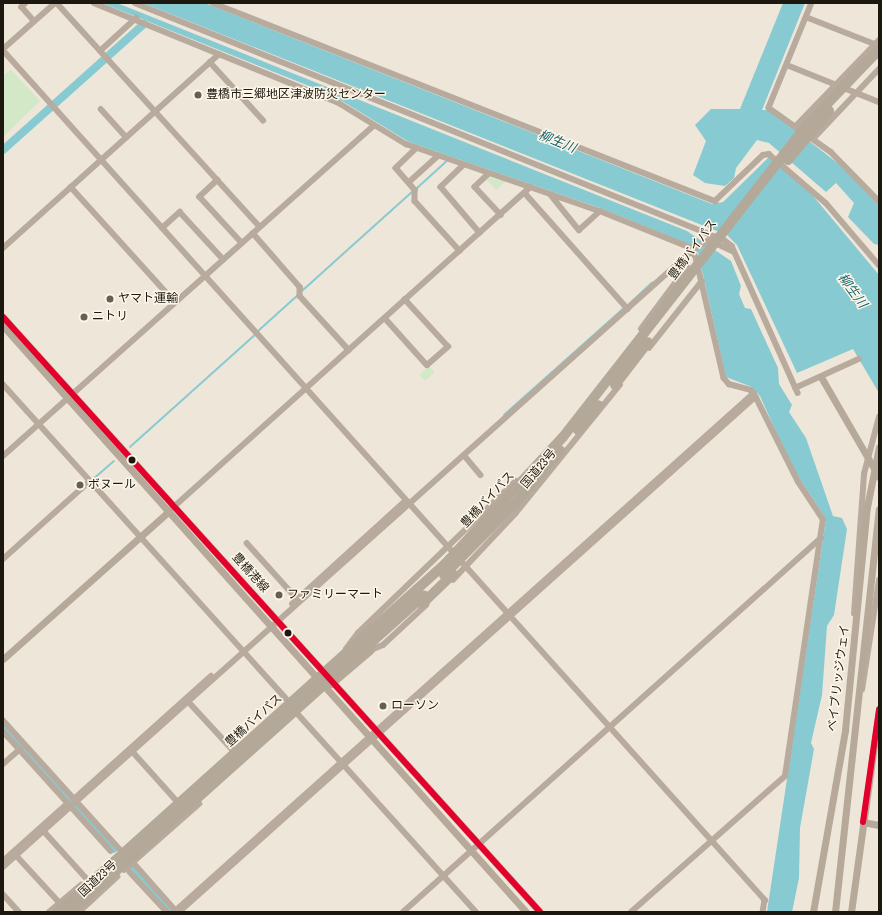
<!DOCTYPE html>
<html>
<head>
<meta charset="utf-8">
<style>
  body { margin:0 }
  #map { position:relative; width:882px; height:915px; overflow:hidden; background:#ede6d9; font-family:"Archivo Narrow","Noto Sans JP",sans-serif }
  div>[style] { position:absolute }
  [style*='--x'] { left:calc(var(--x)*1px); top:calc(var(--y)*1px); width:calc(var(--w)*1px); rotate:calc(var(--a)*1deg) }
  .green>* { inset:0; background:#d2e8c7; transform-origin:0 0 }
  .water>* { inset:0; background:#88cad1 }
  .stream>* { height:1.5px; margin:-0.75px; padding:0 0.75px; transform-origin:0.75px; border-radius:0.75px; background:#88cad1 }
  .river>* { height:8px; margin:-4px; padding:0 4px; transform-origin:4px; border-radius:4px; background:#88cad1 }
  .street>* { height:5.5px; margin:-2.75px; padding:0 2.75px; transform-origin:2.75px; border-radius:2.75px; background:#b8ab9e }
  .secondary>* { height:7px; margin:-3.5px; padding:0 3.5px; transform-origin:3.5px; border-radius:3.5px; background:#b7a999 }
  .highway>* { height:10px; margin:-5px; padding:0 5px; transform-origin:5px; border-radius:5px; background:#b4a899 }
  .bus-1>* { height:6px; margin:-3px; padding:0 3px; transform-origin:3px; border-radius:3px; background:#e4002b }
  .dots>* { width:11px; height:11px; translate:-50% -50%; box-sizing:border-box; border:2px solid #fef6e8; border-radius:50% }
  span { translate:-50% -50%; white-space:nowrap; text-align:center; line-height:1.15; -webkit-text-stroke:3px #fef6e8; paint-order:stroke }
  .poi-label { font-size:12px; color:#1c1810 }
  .left { translate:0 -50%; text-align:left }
  .street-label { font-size:12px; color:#1c1810 }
  .water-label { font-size:13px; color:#11626d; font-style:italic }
  .frame { position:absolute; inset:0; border:4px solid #1c1810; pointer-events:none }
</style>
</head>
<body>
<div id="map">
  <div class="green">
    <div style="clip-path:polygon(11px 70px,40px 101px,3px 137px,3px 75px)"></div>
    <div style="clip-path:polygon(489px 177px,506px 181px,496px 190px,486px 179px)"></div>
    <div style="left:429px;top:366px;width:8px;height:13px;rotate:45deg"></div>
  </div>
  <div class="water">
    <div style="clip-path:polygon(102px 3px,117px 3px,687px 231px,731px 261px,741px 286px,739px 294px,745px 308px,751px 309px,778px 368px,779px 384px,792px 405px,789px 412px,806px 438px,833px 516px,842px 518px,847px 529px,834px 615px,827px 626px,822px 695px,811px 743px,814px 749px,800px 828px,799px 878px,792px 912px,767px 912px,826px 519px,792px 467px,760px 396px,752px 387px,726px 377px,698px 253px,691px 245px,600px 208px,409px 142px,334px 96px)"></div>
    <div style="clip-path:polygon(143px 3px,205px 3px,712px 204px,723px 202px,769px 157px,809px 191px,879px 275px,879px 393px,853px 349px,797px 373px,737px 245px,727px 235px)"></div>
    <div style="clip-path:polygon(783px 3px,805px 3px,762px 110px,769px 110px,853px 175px,879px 206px,879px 245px,874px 244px,848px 217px,854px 203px,836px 183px,826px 192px,769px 143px,757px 140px,736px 168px,734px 178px,725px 186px,705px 183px,693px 175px,706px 141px,695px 125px,711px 109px,740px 109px)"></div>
  </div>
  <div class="stream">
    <div style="--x:416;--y:189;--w:43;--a:-42.2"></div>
    <div style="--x:302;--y:291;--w:149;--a:-42"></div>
    <div style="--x:627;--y:306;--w:34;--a:-43"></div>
    <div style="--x:257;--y:332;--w:57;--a:-42.1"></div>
    <div style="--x:504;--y:415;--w:161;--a:-41.7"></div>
    <div style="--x:130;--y:447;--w:168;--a:-41.9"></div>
    <div style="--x:91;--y:481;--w:30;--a:-41"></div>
  </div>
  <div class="river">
    <div style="--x:3;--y:150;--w:189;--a:-41.8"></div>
    <div style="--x:3;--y:725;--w:166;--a:48.2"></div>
    <div style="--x:132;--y:869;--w:58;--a:47.8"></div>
  </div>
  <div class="street">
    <div style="--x:26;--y:3;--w:6;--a:135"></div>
    <div style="--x:22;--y:7;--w:18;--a:49"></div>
    <div style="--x:57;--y:3;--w:302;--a:47.8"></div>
    <div style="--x:94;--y:3;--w:265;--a:22.2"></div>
    <div style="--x:339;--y:103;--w:79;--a:31.5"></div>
    <div style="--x:406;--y:144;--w:205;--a:19.1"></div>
    <div style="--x:600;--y:211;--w:96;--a:22"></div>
    <div style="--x:689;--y:247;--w:12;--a:55"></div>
    <div style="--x:696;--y:257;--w:124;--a:77"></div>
    <div style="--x:724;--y:378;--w:8;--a:50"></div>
    <div style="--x:729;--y:384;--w:23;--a:15"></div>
    <div style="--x:751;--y:390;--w:9;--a:54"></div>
    <div style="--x:756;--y:397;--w:773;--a:138.2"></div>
    <div style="--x:135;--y:3;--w:635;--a:21.92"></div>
    <div style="--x:724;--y:240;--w:10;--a:37"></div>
    <div style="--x:732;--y:246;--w:161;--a:65.8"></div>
    <div style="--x:213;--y:3;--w:540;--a:21.53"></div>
    <div style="--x:715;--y:201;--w:66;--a:-43.8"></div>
    <div style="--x:763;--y:155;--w:6;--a:-9"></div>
    <div style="--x:769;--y:154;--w:75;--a:40.7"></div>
    <div style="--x:826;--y:203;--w:82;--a:49.5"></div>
    <div style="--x:812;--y:3;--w:113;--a:112.3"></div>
    <div style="--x:769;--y:108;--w:76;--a:35.4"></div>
    <div style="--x:831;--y:152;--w:69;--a:45.6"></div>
    <div style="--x:806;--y:17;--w:76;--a:21.5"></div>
    <div style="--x:3;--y:49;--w:69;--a:-41.5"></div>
    <div style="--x:3;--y:50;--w:1142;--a:48.12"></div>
    <div style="--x:765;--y:900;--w:12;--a:99"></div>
    <div style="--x:100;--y:51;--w:49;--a:-42.5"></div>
    <div style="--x:210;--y:62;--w:79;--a:47.6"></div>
    <div style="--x:787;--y:65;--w:99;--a:21.9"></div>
    <div style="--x:101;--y:109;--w:38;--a:48"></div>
    <div style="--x:796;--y:126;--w:120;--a:-46"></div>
    <div style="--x:813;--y:139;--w:96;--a:-46.7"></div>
    <div style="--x:417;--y:148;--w:29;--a:136"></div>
    <div style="--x:396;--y:168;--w:29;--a:49"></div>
    <div style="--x:415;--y:190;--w:11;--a:90"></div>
    <div style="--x:415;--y:201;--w:67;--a:48"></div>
    <div style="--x:464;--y:165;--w:32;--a:136"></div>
    <div style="--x:441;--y:187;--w:60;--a:49.7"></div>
    <div style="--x:489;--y:174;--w:19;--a:137"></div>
    <div style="--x:475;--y:187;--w:38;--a:47"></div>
    <div style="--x:218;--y:180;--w:25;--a:137"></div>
    <div style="--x:200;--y:197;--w:62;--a:47.6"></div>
    <div style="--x:409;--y:182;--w:39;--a:-42"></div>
    <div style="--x:71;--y:187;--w:155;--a:47.9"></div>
    <div style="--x:525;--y:193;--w:155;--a:48.4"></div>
    <div style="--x:551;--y:195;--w:45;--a:51.3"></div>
    <div style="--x:579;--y:230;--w:28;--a:-42"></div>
    <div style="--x:162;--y:228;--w:24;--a:-42"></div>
    <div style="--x:180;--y:212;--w:64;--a:47.5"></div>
    <div style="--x:253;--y:233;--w:72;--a:49"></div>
    <div style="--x:300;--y:287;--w:9;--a:90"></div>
    <div style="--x:300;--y:296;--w:73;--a:47.8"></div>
    <div style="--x:3;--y:248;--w:290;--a:-41.9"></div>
    <div style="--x:385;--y:318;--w:63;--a:48.2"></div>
    <div style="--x:427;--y:365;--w:28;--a:-41"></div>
    <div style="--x:448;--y:347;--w:64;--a:-132.5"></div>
    <div style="--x:641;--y:329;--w:77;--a:-53.4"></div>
    <div style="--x:649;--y:348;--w:85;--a:-51.7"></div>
    <div style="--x:3;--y:384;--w:426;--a:48"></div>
    <div style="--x:795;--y:388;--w:70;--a:-24.4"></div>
    <div style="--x:464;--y:455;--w:26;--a:50"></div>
    <div style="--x:3;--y:456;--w:497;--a:-41.7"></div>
    <div style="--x:167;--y:513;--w:488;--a:-41.9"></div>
    <div style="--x:247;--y:543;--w:78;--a:48.1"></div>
    <div style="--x:3;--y:559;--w:117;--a:-41.9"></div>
    <div style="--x:453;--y:580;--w:91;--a:-46.8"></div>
    <div style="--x:515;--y:514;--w:166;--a:-50.9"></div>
    <div style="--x:292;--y:604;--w:153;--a:-42.3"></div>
    <div style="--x:854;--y:614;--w:140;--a:-85.9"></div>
    <div style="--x:864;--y:474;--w:59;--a:-75.3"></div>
    <div style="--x:346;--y:649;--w:20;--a:-53"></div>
    <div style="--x:358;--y:633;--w:219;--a:-43.9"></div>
    <div style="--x:371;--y:650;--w:13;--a:-23"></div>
    <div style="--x:383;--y:645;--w:59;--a:-42.9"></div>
    <div style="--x:862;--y:690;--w:111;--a:-81.2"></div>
    <div style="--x:188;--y:701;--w:67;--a:47.4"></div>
    <div style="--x:298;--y:714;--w:266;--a:48"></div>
    <div style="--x:3;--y:720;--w:181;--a:47.9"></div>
    <div style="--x:3;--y:731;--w:161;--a:48"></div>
    <div style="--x:133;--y:752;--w:64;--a:48.1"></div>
    <div style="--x:3;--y:764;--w:23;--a:-41"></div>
    <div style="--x:74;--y:799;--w:184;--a:-41.9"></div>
    <div style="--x:42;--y:829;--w:67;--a:48"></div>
    <div style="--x:16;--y:855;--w:65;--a:47.5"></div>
    <div style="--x:3;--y:861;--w:87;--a:-41.7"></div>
    <div style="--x:132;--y:861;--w:68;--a:48.6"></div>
    <div style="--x:3;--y:867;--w:926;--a:-41.8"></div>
    <div style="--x:693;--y:250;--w:19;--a:-32"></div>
    <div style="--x:709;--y:240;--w:26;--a:25"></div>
    <div style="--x:124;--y:870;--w:100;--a:-41.3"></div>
    <div style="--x:130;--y:872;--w:54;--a:47.2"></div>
    <div style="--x:3;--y:894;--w:24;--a:48"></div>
    <div style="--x:49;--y:912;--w:42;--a:-40.2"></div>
    <div style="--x:79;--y:912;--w:52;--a:-42.6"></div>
    <div style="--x:174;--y:912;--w:778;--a:-41.82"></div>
    <div style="--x:403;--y:912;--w:561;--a:-41.82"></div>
    <div style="--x:631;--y:912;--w:205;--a:-41.4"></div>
    <div style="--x:785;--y:776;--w:259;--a:-81.6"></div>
    <div style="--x:823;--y:520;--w:45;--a:-123.3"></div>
    <div style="--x:798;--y:482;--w:94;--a:-116.6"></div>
  </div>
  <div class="secondary">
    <div style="--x:3;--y:317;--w:801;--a:47.93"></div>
    <div style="--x:3;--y:326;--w:785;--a:48.25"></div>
    <div style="--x:821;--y:377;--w:116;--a:59.9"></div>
    <div style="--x:3;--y:659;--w:220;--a:-41.7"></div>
    <div style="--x:331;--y:684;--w:52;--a:-40.4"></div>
    <div style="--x:863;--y:822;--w:16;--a:11"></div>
    <div style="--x:813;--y:912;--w:185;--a:-80"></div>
    <div style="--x:845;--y:730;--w:224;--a:-84.4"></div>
    <div style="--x:867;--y:507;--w:61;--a:-78.7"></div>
    <div style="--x:835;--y:912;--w:405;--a:-83.8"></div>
    <div style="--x:851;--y:912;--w:205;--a:-82.1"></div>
  </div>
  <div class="highway">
    <div style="--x:788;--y:160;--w:64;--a:-50.1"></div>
    <div style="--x:615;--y:385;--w:54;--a:-52.5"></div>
    <div style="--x:578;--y:430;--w:32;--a:-51"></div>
    <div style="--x:444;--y:575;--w:105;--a:-45.4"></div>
    <div style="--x:518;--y:500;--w:65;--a:-49.4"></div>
    <div style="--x:422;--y:604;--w:43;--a:-44.1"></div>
    <div style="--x:58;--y:912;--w:520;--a:-41.96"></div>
    <div style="--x:445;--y:564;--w:173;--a:-47.1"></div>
    <div style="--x:563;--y:437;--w:395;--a:-52"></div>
    <div style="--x:806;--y:126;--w:105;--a:-46.2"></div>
    <div style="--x:70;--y:912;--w:475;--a:-41.8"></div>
  </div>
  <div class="bus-1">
    <div style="--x:3;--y:317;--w:801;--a:47.93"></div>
    <div style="--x:863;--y:822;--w:114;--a:-81.9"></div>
  </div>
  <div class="dots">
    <div style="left:198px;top:95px;background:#656056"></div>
    <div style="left:110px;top:299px;background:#656056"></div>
    <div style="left:84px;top:317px;background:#656056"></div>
    <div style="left:132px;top:460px;background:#1c1810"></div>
    <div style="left:80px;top:485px;background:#656056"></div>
    <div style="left:279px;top:595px;background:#656056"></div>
    <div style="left:288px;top:633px;background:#1c1810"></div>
    <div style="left:383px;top:706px;background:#656056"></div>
  </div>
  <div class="poi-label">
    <span class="left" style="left:206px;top:95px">豊橋市三郷地区津波防災センター</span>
    <span class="left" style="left:118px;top:299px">ヤマト運輸</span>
    <span class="left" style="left:92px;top:317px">ニトリ</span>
    <span class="left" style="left:88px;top:485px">ボヌール</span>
    <span class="left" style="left:287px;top:595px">ファミリーマート</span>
    <span class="left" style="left:391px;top:706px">ローソン</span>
  </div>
  <div class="street-label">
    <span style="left:693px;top:250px;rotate:-53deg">豊橋バイパス</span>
    <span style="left:539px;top:469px;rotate:-50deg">国道23号</span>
    <span style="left:488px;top:500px;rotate:-47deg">豊橋バイパス</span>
    <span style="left:250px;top:573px;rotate:48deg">豊橋港線</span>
    <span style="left:839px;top:678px;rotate:-83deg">ベイブリッジウェイ</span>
    <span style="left:254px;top:721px;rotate:-42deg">豊橋バイパス</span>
    <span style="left:98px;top:879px;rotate:-43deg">国道23号</span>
  </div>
  <div class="water-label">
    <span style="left:557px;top:142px;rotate:22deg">柳生川</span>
    <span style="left:852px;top:291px;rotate:54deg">柳生川</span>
  </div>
  <div class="frame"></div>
</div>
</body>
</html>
